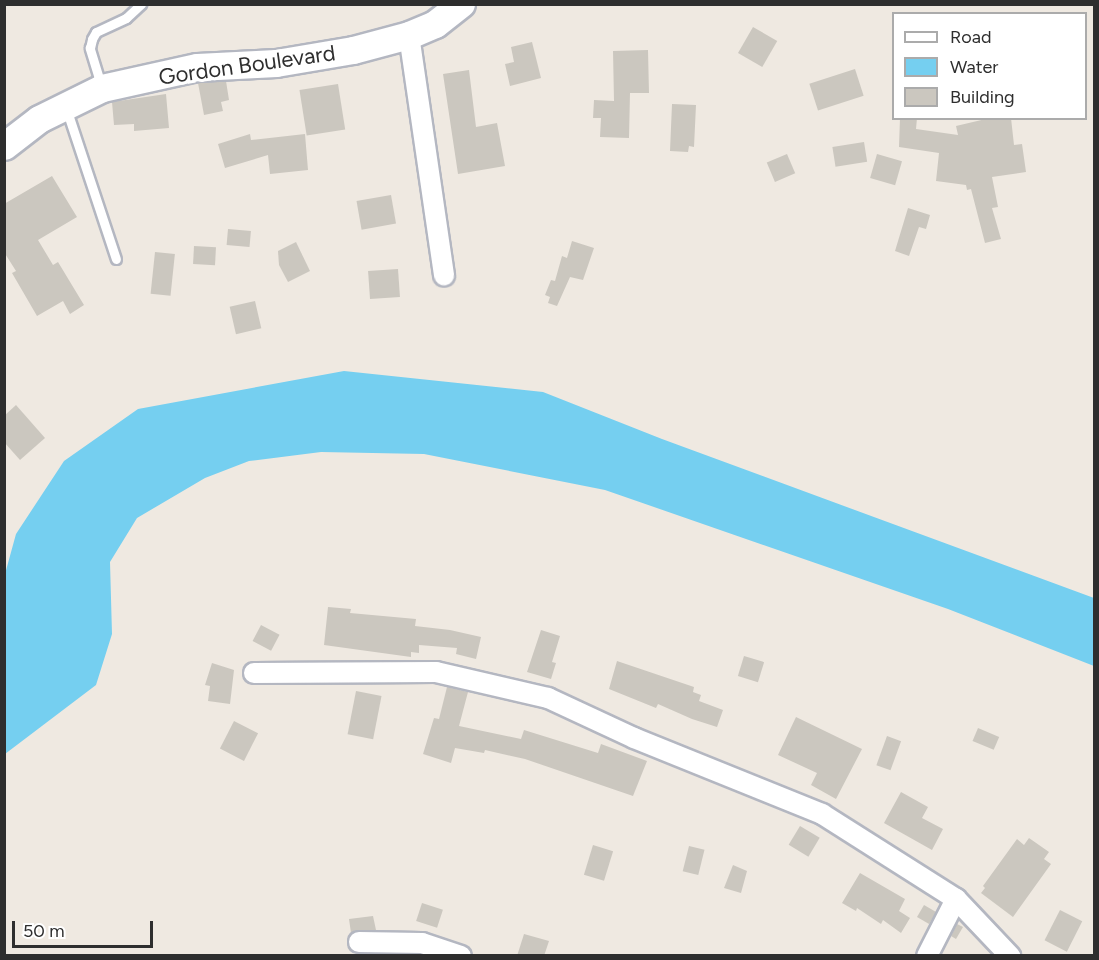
<!DOCTYPE html>
<html>
<head>
<meta charset="utf-8">
<style>
  body { margin:0 }
  #map { position:relative; width:1099px; height:960px; overflow:hidden; background:#efe9e1; font-family:Figtree,sans-serif }
  div>[style] { position:absolute }
  [style*='--x'] { left:calc(var(--x)*1px); top:calc(var(--y)*1px); width:calc(var(--w)*1px); rotate:calc(var(--a)*1deg) }
  .water>* { inset:0; background:#75cff0 }
  .building>* { inset:0; background:#cbc7bf; transform-origin:0 0 }
  .roads { filter:drop-shadow(2px 0 #b4b7c1) drop-shadow(-2px 0 #b4b7c1) drop-shadow(0 2px #b4b7c1) drop-shadow(0 -2px #b4b7c1) }
  .lane>* { height:9px; margin:-4.5px; padding:0 4.5px; transform-origin:4.5px; border-radius:4.5px; background:#fff }
  .street>* { height:20px; margin:-10px; padding:0 10px; transform-origin:10px; border-radius:10px; background:#fff }
  .secondary>* { height:27px; margin:-13.5px; padding:0 13.5px; transform-origin:13.5px; border-radius:13.5px; background:#fff }
  span { translate:-50% -50%; white-space:nowrap; text-align:center; line-height:1.15; -webkit-text-stroke:6px #fff; paint-order:stroke }
  .street-label { font-size:22px; color:#2e2e2e }
  .frame { position:absolute; inset:0; border:6px solid #2e2e2e; pointer-events:none }
  .legend { position:absolute; left:892px; top:12px; width:195px; height:108px; box-sizing:border-box; background:#fff; border:2px solid #ababab; margin:0; padding:8px 10px; list-style:none; font-size:18px; color:#2e2e2e }
  .legend li { display:flex; align-items:center; gap:12px; height:30px }
  .legend b { width:30px; border:2px solid #ababab }
  .scale { position:absolute; left:12px; top:921px; width:141px; height:27px; box-sizing:border-box; border:3px solid #2e2e2e; border-top:0; padding-left:8px; font-size:18px; line-height:21px; white-space:nowrap; color:#2e2e2e; -webkit-text-stroke:4px #fff; paint-order:stroke }
</style>
</head>
<body>
<div id="map">
  <div class="water">
    <div style="clip-path:polygon(344px 371px,543px 392px,662px 439px,1094px 598px,1094px 666px,948px 609px,605px 490px,424px 454px,321px 452px,249px 461px,205px 478px,137px 518px,110px 562px,112px 634px,96px 685px,5px 754px,5px 574px,16px 534px,64px 461px,138px 409px)"></div>
  </div>
  <div class="building">
    <div style="left:753px;top:27px;width:28px;height:30px;rotate:30deg"></div>
    <div style="clip-path:polygon(532px 42px,541px 78px,510px 86px,505px 64px,514px 62px,511px 47px)"></div>
    <div style="clip-path:polygon(648px 50px,649px 93px,630px 93px,629px 138px,600px 137px,601px 118px,593px 118px,594px 100px,614px 101px,613px 51px)"></div>
    <div style="left:855px;top:69px;width:28px;height:48px;rotate:72deg"></div>
    <div style="clip-path:polygon(469px 70px,476px 127px,497px 123px,505px 166px,458px 174px,443px 74px)"></div>
    <div style="clip-path:polygon(226px 81px,229px 100px,221px 102px,223px 111px,204px 115px,198px 83px)"></div>
    <div style="left:338px;top:84px;width:46px;height:39px;rotate:81deg"></div>
    <div style="clip-path:polygon(166px 94px,169px 128px,134px 131px,134px 124px,114px 125px,112px 102px)"></div>
    <div style="clip-path:polygon(672px 104px,696px 105px,694px 147px,689px 146px,688px 152px,670px 151px)"></div>
    <div style="clip-path:polygon(900px 118px,917px 118px,916px 129px,958px 135px,956px 126px,990px 118px,1011px 118px,1014px 145px,1022px 144px,1026px 172px,992px 177px,998px 207px,992px 208px,1001px 239px,985px 243px,971px 189px,967px 190px,966px 185px,936px 181px,939px 153px,899px 147px)"></div>
    <div style="clip-path:polygon(250px 134px,251px 140px,305px 134px,308px 170px,270px 174px,268px 155px,225px 168px,218px 144px)"></div>
    <div style="left:864px;top:142px;width:20px;height:32px;rotate:81deg"></div>
    <div style="left:787px;top:154px;width:21px;height:22px;rotate:67deg"></div>
    <div style="left:877px;top:154px;width:26px;height:25px;rotate:16deg"></div>
    <div style="clip-path:polygon(52px 176px,77px 217px,38px 240px,53px 265px,58px 262px,84px 305px,70px 314px,63px 301px,37px 316px,12px 273px,16px 271px,4px 252px,4px 204px)"></div>
    <div style="left:391px;top:195px;width:29px;height:35px;rotate:80deg"></div>
    <div style="clip-path:polygon(908px 208px,930px 215px,926px 229px,919px 227px,909px 256px,895px 251px)"></div>
    <div style="left:228px;top:229px;width:23px;height:16px;rotate:5deg"></div>
    <div style="clip-path:polygon(572px 241px,594px 248px,583px 280px,570px 277px,557px 306px,548px 303px,550px 297px,545px 295px,551px 280px,555px 281px,562px 256px,567px 258px)"></div>
    <div style="clip-path:polygon(296px 242px,310px 271px,288px 282px,279px 265px,278px 251px)"></div>
    <div style="left:194px;top:246px;width:22px;height:18px;rotate:3deg"></div>
    <div style="left:155px;top:252px;width:20px;height:42px;rotate:6deg"></div>
    <div style="left:398px;top:269px;width:28px;height:30px;rotate:86deg"></div>
    <div style="left:255px;top:301px;width:28px;height:26px;rotate:77deg"></div>
    <div style="clip-path:polygon(16px 405px,45px 438px,20px 460px,4px 442px,4px 416px)"></div>
    <div style="clip-path:polygon(328px 607px,351px 609px,350px 613px,416px 619px,415px 626px,450px 630px,481px 637px,476px 659px,456px 654px,457px 648px,419px 645px,419px 653px,411px 652px,411px 657px,324px 645px)"></div>
    <div style="left:261px;top:625px;width:21px;height:18px;rotate:28deg"></div>
    <div style="clip-path:polygon(541px 630px,560px 636px,552px 662px,556px 663px,551px 679px,527px 672px)"></div>
    <div style="left:744px;top:656px;width:21px;height:21px;rotate:17deg"></div>
    <div style="clip-path:polygon(617px 661px,694px 687px,693px 692px,701px 695px,699px 701px,723px 710px,717px 727px,692px 719px,658px 704px,656px 708px,609px 689px)"></div>
    <div style="clip-path:polygon(212px 663px,234px 670px,230px 704px,208px 701px,210px 686px,205px 685px)"></div>
    <div style="clip-path:polygon(447px 687px,468px 692px,459px 726px,521px 739px,524px 730px,598px 753px,601px 744px,647px 761px,633px 796px,525px 759px,485px 750px,484px 753px,455px 748px,451px 763px,423px 754px,434px 718px,439px 719px)"></div>
    <div style="left:356px;top:691px;width:26px;height:44px;rotate:11deg"></div>
    <div style="clip-path:polygon(796px 717px,862px 749px,836px 799px,811px 785px,817px 773px,778px 755px)"></div>
    <div style="left:234px;top:721px;width:27px;height:31px;rotate:27deg"></div>
    <div style="left:978px;top:728px;width:23px;height:14px;rotate:23deg"></div>
    <div style="left:887px;top:736px;width:15px;height:31px;rotate:20deg"></div>
    <div style="clip-path:polygon(901px 792px,928px 807px,922px 818px,943px 829px,932px 850px,884px 823px)"></div>
    <div style="left:800px;top:826px;width:23px;height:22px;rotate:31deg"></div>
    <div style="clip-path:polygon(1029px 838px,1049px 852px,1044px 859px,1051px 864px,1013px 917px,981px 893px,985px 888px,983px 886px,1017px 839px,1024px 845px)"></div>
    <div style="left:593px;top:845px;width:21px;height:31px;rotate:17deg"></div>
    <div style="left:689px;top:846px;width:16px;height:26px;rotate:14deg"></div>
    <div style="clip-path:polygon(733px 865px,747px 871px,741px 893px,724px 888px)"></div>
    <div style="clip-path:polygon(860px 873px,905px 899px,899px 911px,910px 918px,901px 933px,883px 920px,881px 924px,857px 908px,856px 911px,842px 903px)"></div>
    <div style="left:422px;top:903px;width:22px;height:19px;rotate:18deg"></div>
    <div style="left:924px;top:905px;width:14px;height:14px;rotate:30deg"></div>
    <div style="left:1060px;top:910px;width:25px;height:34px;rotate:27deg"></div>
    <div style="clip-path:polygon(373px 916px,376px 930px,359px 930px,351px 933px,349px 919px)"></div>
    <div style="clip-path:polygon(957px 924px,963px 927px,956px 939px,951px 936px)"></div>
    <div style="clip-path:polygon(524px 934px,549px 941px,544px 956px,517px 956px)"></div>
  </div>
  <div class="roads">
    <div class="lane">
      <div style="--x:101;--y:85;--w:39;--a:-107"></div>
      <div style="--x:90;--y:48;--w:9;--a:-77"></div>
      <div style="--x:92;--y:39;--w:8;--a:-60"></div>
      <div style="--x:96;--y:32;--w:33;--a:-25"></div>
      <div style="--x:126;--y:18;--w:21;--a:-43"></div>
      <div style="--x:66;--y:108;--w:159;--a:71.7"></div>
    </div>
    <div class="street">
      <div style="--x:409;--y:35;--w:243;--a:81.7"></div>
      <div style="--x:254;--y:673;--w:182;--a:-0.3"></div>
      <div style="--x:436;--y:672;--w:115;--a:13.1"></div>
      <div style="--x:548;--y:698;--w:95;--a:24.9"></div>
      <div style="--x:634;--y:738;--w:203;--a:22"></div>
      <div style="--x:822;--y:814;--w:159;--a:32.4"></div>
      <div style="--x:956;--y:899;--w:79;--a:46.5"></div>
      <div style="--x:359;--y:942;--w:63;--a:0.9"></div>
      <div style="--x:422;--y:943;--w:41;--a:18.4"></div>
      <div style="--x:927;--y:956;--w:64;--a:-63"></div>
    </div>
    <div class="secondary">
      <div style="--x:4;--y:146;--w:44;--a:-37.6"></div>
      <div style="--x:39;--y:119;--w:70;--a:-26.2"></div>
      <div style="--x:102;--y:88;--w:97;--a:-12.5"></div>
      <div style="--x:197;--y:67;--w:79;--a:-2.9"></div>
      <div style="--x:276;--y:63;--w:78;--a:-9.6"></div>
      <div style="--x:353;--y:50;--w:58;--a:-15"></div>
      <div style="--x:409;--y:35;--w:28;--a:-23"></div>
      <div style="--x:435;--y:24;--w:33;--a:-38"></div>
    </div>
  </div>
  <div class="street-label">
    <span style="left:247px;top:65px;rotate:-8deg">Gordon Boulevard</span>
  </div>
  <div class="frame"></div>
  <ul class="legend">
  <li><b style="height:8px;background:#fff"></b>Road</li>
  <li><b style="height:16px;background:#75cff0"></b>Water</li>
  <li><b style="height:16px;background:#cbc7bf"></b>Building</li>
  </ul>
  <div class="scale">50 m</div>
</div>
</body>
</html>
